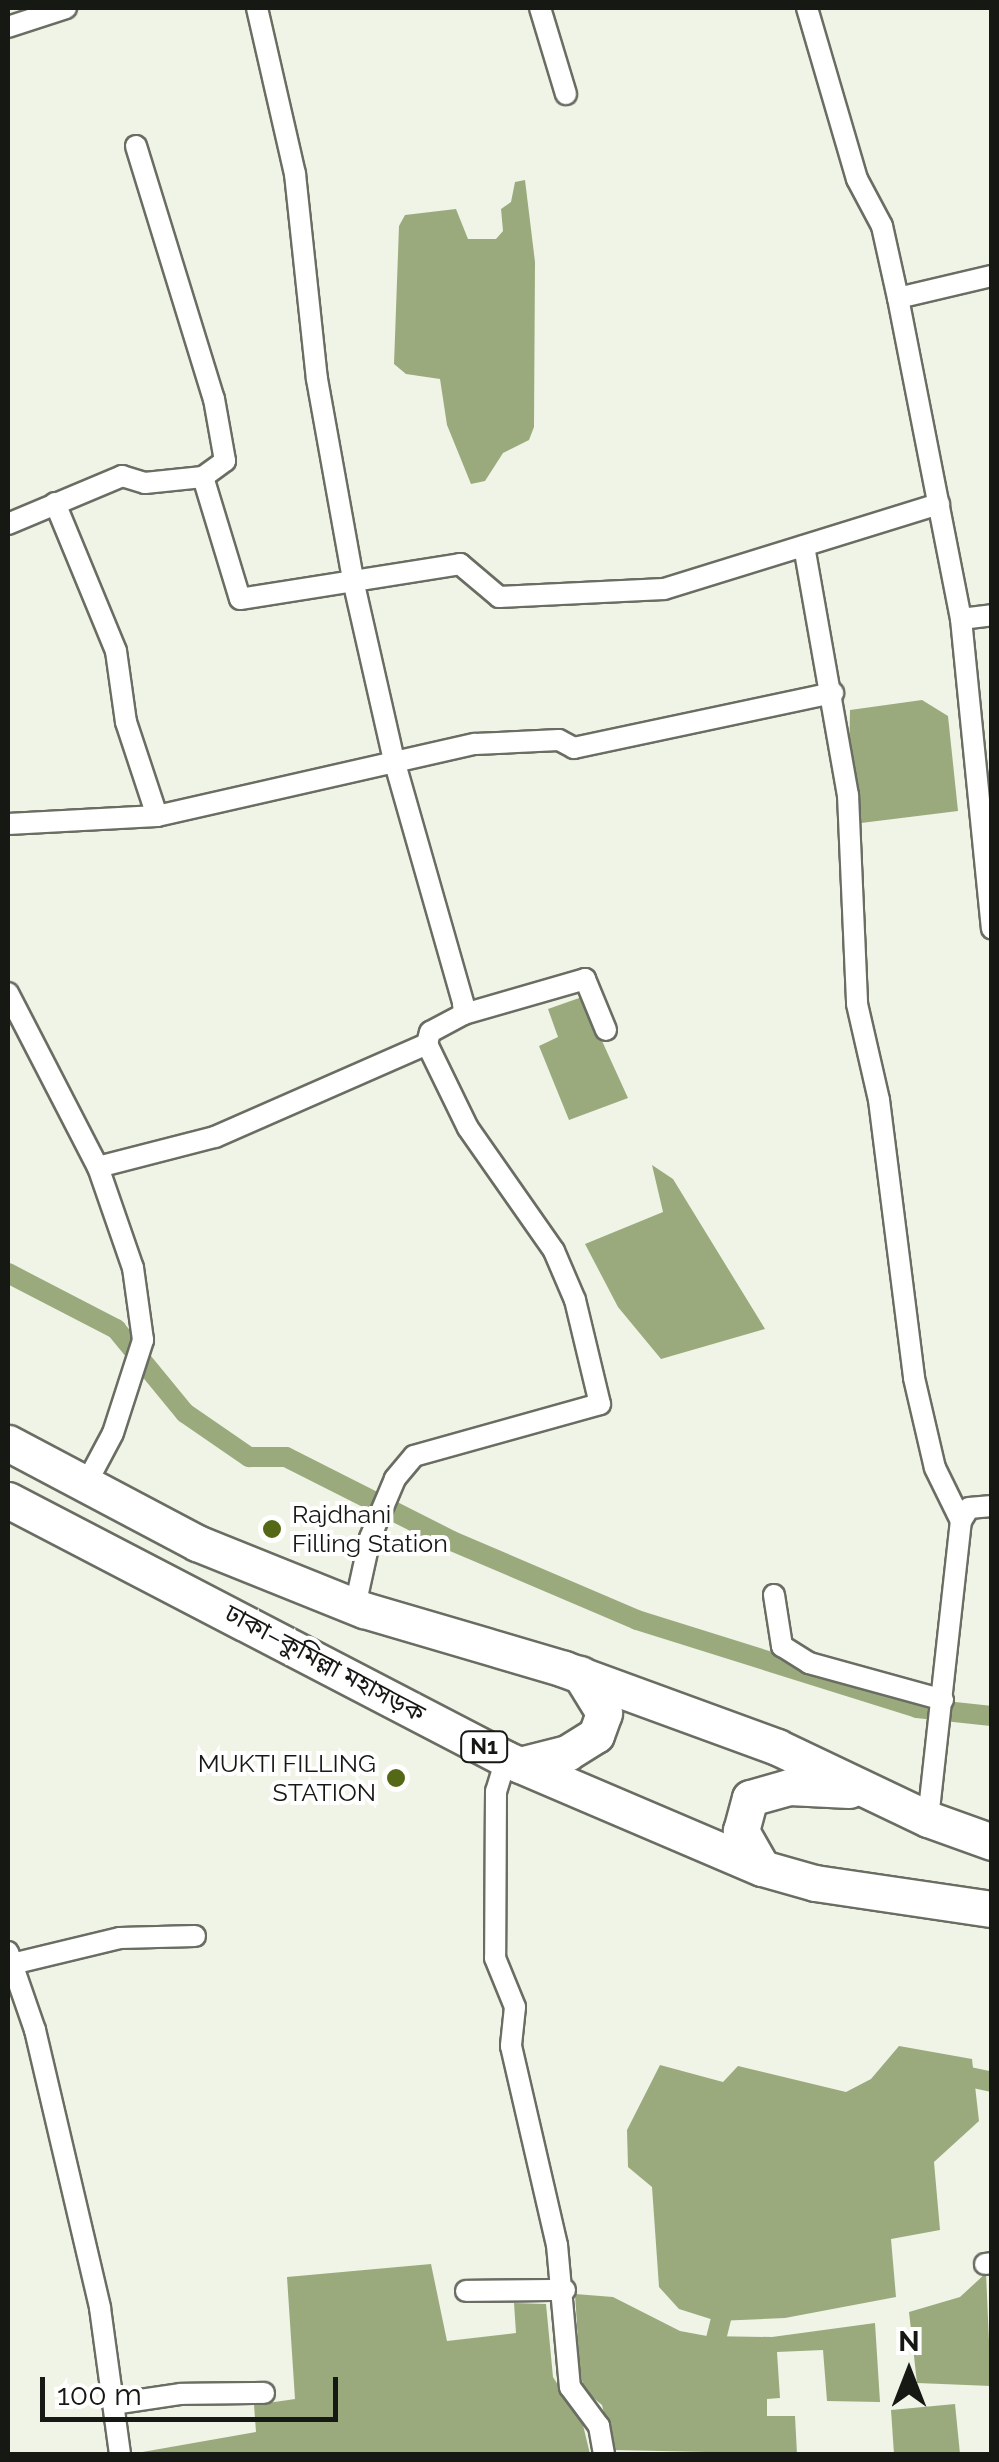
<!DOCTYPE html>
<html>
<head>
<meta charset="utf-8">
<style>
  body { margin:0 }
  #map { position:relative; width:999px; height:2462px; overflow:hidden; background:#eff4e7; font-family:Raleway,"Noto Sans Bengali",sans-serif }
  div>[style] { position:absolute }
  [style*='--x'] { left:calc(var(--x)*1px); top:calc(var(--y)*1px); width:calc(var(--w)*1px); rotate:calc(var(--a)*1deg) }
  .water>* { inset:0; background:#9baa7d }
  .canal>* { height:20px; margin:-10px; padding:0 10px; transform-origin:10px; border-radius:10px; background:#9baa7d }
  .roads { filter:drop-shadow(2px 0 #696d62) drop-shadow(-2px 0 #696d62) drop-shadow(0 2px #696d62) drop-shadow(0 -2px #696d62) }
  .minor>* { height:20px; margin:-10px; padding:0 10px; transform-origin:10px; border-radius:10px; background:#fff }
  .trunk>* { height:35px; margin:-17.5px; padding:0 17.5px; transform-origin:17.5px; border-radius:17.5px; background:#fff }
  .dots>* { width:28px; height:28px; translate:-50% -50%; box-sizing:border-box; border:5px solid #fff; border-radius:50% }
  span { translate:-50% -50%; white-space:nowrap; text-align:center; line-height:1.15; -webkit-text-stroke:8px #fff; paint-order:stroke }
  .shield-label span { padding:2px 8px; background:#fff; border:2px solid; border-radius:8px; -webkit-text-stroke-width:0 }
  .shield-label { font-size:22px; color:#161813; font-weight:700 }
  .poi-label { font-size:25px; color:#161813 }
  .left { translate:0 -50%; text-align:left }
  .right { translate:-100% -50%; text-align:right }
  .street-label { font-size:25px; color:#161813 }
  .frame { position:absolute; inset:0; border:10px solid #161813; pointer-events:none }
  .north { position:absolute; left:859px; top:2322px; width:100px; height:100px; -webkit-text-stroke:8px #fff; paint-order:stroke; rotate:0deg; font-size:28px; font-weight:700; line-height:40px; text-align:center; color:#161813 }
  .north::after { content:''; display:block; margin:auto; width:35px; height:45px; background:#161813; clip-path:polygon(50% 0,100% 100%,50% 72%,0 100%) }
  .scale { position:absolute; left:40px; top:2377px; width:298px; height:45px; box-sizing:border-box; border:5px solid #161813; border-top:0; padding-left:12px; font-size:30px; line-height:35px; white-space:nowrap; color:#161813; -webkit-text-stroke:8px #fff; paint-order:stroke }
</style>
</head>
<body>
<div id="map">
  <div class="water">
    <div style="clip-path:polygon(525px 180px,535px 262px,534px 427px,529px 440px,503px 453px,485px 481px,471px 484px,447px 425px,440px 379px,406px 374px,394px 364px,399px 226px,405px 215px,456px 209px,468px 239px,496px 239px,503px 231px,501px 209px,511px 202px,515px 182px)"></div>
    <div style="clip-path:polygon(922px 700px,948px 716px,958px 811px,861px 823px,849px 764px,850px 710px)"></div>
    <div style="clip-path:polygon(582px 997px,628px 1098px,569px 1120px,539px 1046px,558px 1037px,548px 1009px)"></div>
    <div style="clip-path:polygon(652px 1165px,673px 1179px,765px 1329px,661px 1359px,618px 1307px,585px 1244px,663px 1212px)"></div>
    <div style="clip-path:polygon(899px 2046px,972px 2059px,979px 2121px,934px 2162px,940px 2230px,891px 2239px,896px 2297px,785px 2318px,717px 2321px,679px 2309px,659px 2287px,652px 2187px,628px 2167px,627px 2130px,660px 2065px,723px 2082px,738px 2066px,846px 2092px,871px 2079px)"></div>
    <div style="clip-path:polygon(431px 2264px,447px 2341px,516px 2333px,514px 2303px,546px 2304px,553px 2377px,583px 2425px,590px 2454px,131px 2454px,256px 2432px,254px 2405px,295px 2399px,287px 2277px)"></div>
    <div style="clip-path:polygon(986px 2273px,991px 2386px,917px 2383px,909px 2312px,960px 2297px)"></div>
    <div style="clip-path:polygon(575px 2294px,613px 2297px,680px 2331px,707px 2336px,772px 2337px,875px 2323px,880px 2402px,827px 2401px,823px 2350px,777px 2352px,780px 2398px,767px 2399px,767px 2416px,795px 2416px,797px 2454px,613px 2450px,602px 2405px,585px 2391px,580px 2373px)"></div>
    <div style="clip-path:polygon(955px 2404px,960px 2454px,894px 2454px,891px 2410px)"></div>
  </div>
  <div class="canal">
    <div style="--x:8;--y:1273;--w:122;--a:27.4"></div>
    <div style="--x:116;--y:1329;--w:109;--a:50.6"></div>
    <div style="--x:185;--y:1413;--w:78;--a:34.5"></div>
    <div style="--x:249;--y:1457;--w:37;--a:0"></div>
    <div style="--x:286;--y:1457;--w:186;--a:26.8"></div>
    <div style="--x:452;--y:1541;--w:201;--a:23.1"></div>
    <div style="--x:637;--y:1620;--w:294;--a:17.4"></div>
    <div style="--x:917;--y:1708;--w:75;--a:6.1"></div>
    <div style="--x:955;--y:2074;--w:38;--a:12"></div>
    <div style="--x:711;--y:2359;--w:66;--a:-76"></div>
  </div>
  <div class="roads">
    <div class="minor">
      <div style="--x:257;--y:8;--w:170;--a:77.1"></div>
      <div style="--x:295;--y:174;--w:206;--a:83.9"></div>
      <div style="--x:317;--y:379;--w:204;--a:79.8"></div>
      <div style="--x:353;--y:580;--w:185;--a:77.2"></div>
      <div style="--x:394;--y:760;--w:253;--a:74.1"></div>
      <div style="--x:463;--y:1003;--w:11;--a:85"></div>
      <div style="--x:464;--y:1014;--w:38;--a:152"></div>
      <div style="--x:430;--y:1032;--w:12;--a:104"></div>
      <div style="--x:427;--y:1044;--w:93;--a:64"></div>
      <div style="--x:468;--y:1128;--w:150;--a:55"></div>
      <div style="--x:554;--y:1251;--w:53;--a:66.8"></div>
      <div style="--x:575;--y:1300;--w:107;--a:76.5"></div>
      <div style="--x:600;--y:1404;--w:193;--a:164.4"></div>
      <div style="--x:414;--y:1456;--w:30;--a:130"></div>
      <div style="--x:395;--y:1479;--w:64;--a:113"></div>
      <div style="--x:370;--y:1538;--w:70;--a:102.4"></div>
      <div style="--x:540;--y:8;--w:90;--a:73.2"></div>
      <div style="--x:807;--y:8;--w:178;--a:73.7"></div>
      <div style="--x:857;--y:179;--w:53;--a:62"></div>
      <div style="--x:882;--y:226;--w:74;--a:77.5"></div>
      <div style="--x:898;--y:298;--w:327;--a:78.9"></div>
      <div style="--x:961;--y:619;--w:311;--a:84.3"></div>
      <div style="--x:8;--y:27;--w:61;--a:-18.1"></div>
      <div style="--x:136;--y:146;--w:265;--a:72.9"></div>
      <div style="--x:214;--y:399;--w:63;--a:79.9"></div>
      <div style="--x:225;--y:461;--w:27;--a:144"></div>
      <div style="--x:898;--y:298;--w:97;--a:-13.2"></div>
      <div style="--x:55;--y:503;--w:160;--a:67.6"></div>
      <div style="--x:116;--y:651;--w:72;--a:82"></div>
      <div style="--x:126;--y:722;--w:99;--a:71.7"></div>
      <div style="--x:8;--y:524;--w:124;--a:-22.8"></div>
      <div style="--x:122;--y:476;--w:24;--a:17"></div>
      <div style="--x:145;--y:483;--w:58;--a:-5.9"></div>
      <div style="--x:203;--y:477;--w:127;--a:73.1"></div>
      <div style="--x:240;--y:599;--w:223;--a:-9"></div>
      <div style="--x:460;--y:564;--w:51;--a:40.2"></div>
      <div style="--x:499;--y:597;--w:165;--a:-2.8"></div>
      <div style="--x:664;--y:589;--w:288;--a:-17.2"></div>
      <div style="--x:804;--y:546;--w:253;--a:80"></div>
      <div style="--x:848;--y:795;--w:209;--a:87.5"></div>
      <div style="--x:857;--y:1004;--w:98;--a:77.1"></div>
      <div style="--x:879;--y:1100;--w:280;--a:82.8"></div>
      <div style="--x:914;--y:1378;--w:92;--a:76.9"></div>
      <div style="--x:935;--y:1468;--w:59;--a:63.9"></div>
      <div style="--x:961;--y:619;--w:31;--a:-7"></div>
      <div style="--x:8;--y:824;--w:149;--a:-3.1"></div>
      <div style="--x:157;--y:816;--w:326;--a:-12.8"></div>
      <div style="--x:475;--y:744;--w:84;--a:-2.7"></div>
      <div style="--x:559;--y:740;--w:17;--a:28"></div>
      <div style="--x:574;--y:748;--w:265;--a:-12"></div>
      <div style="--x:8;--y:993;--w:196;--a:62.7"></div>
      <div style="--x:464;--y:1014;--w:126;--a:-16.1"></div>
      <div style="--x:585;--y:979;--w:55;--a:67.6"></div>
      <div style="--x:87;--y:1482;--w:55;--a:-62"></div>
      <div style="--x:113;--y:1433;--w:98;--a:-72.1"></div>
      <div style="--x:143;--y:1340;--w:73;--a:-97.9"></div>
      <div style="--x:133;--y:1268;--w:107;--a:-109.1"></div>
      <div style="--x:98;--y:1167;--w:121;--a:-14.4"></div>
      <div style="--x:215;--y:1137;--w:232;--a:-23.7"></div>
      <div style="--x:774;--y:1595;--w:52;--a:81.1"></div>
      <div style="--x:782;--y:1646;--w:32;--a:32"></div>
      <div style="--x:809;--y:1663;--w:139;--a:15.4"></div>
      <div style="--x:506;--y:1759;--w:34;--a:107"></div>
      <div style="--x:496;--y:1791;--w:167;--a:90.3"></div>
      <div style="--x:495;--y:1958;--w:53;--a:67.8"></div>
      <div style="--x:515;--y:2007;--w:39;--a:96"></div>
      <div style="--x:511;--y:2046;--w:204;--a:77"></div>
      <div style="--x:557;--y:2245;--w:143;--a:84.8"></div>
      <div style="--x:570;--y:2387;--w:49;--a:53.4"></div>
      <div style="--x:599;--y:2426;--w:28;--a:80"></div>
      <div style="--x:928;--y:1819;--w:300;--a:-83.7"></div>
      <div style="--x:961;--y:1521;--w:15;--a:-58"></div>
      <div style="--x:969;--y:1508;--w:23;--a:-5"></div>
      <div style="--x:8;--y:1952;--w:83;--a:70.9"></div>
      <div style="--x:35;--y:2030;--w:285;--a:76.8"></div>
      <div style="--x:100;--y:2308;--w:147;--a:82.2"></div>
      <div style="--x:12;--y:1964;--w:111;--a:-13.5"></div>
      <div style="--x:120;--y:1938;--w:75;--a:-1.5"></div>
      <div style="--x:985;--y:2264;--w:7;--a:-8"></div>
      <div style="--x:466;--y:2291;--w:99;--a:-0.6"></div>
      <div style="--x:113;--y:2404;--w:69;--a:-8.4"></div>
      <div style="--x:181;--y:2394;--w:83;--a:-0.7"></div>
    </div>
    <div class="trunk">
      <div style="--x:8;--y:1443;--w:214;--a:27.9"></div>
      <div style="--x:197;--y:1543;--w:180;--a:21.9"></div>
      <div style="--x:364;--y:1610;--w:209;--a:16.4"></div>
      <div style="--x:564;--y:1669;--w:227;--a:20.1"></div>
      <div style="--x:777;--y:1747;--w:167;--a:25.5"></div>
      <div style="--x:928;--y:1819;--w:68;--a:19.8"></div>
      <div style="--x:8;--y:1500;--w:561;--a:27.48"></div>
      <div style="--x:506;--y:1759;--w:278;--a:23.1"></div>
      <div style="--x:762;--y:1868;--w:55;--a:15.8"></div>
      <div style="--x:815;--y:1883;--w:179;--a:8.4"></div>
      <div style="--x:520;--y:1765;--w:49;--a:-14.3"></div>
      <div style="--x:567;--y:1753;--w:34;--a:-32"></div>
      <div style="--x:596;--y:1735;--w:23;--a:-70"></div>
      <div style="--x:604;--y:1713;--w:46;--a:-121.6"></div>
      <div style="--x:762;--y:1868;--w:43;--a:-119.6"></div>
      <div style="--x:741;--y:1831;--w:34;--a:-75"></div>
      <div style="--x:750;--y:1798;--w:41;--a:-15.8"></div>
      <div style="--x:789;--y:1787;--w:60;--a:2.9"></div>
    </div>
  </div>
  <div class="dots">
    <div style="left:272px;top:1529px;background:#546816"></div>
    <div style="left:396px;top:1778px;background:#546816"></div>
  </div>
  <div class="shield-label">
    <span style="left:484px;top:1747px">N1</span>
  </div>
  <div class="poi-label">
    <span class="left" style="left:292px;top:1529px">Rajdhani<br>Filling Station</span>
    <span class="right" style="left:376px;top:1778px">MUKTI FILLING<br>STATION</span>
  </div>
  <div class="street-label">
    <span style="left:325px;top:1663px;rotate:28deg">ঢাকা–কুমিল্লা মহাসড়ক</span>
  </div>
  <div class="frame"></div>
  <div class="north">N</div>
  <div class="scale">100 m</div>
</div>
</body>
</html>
